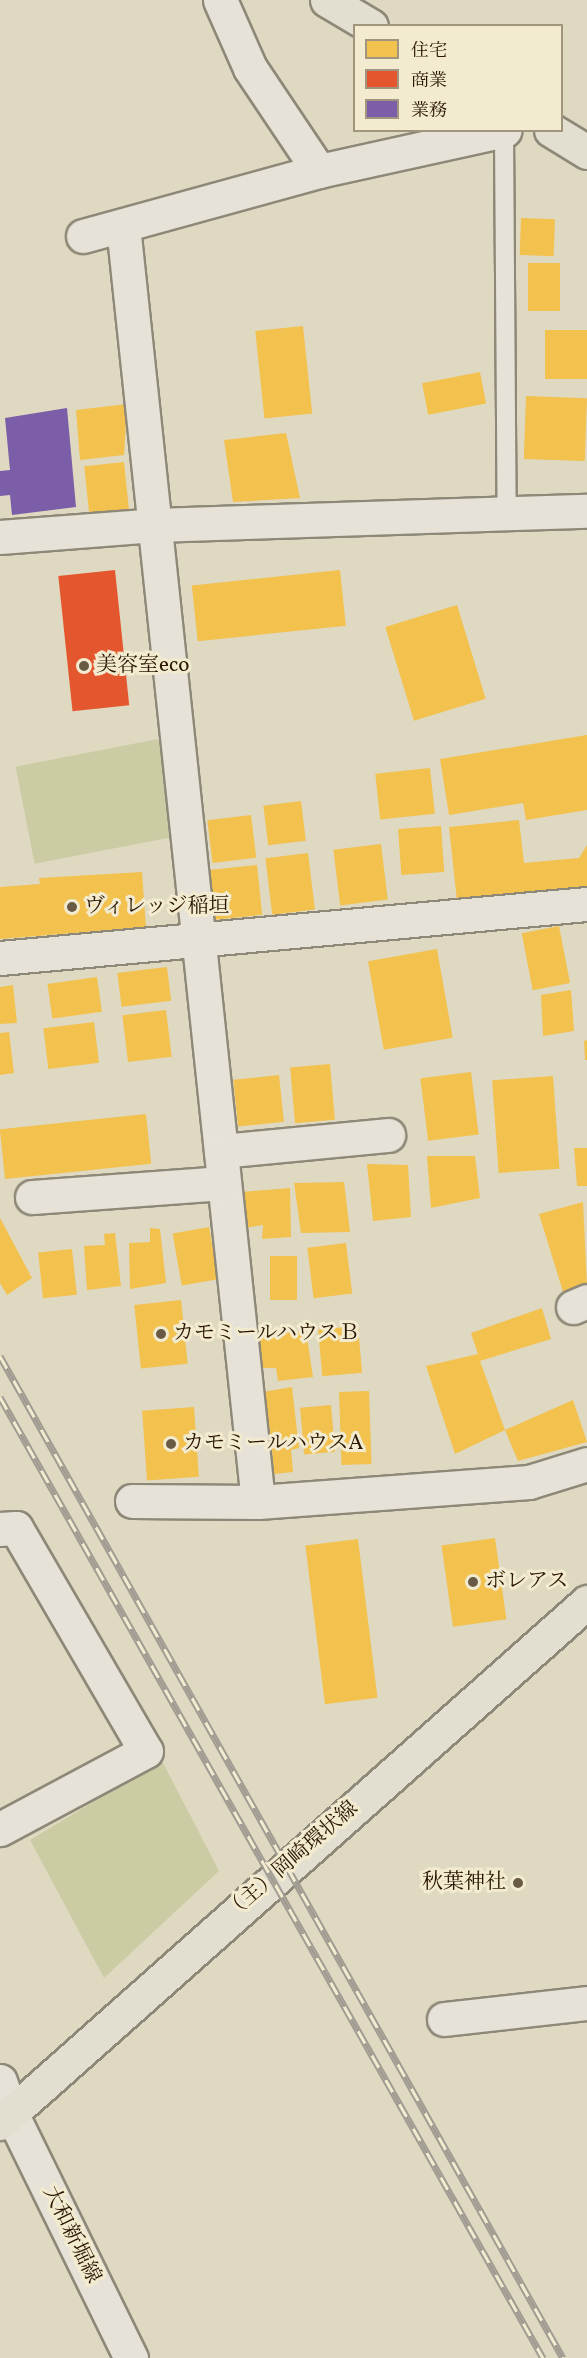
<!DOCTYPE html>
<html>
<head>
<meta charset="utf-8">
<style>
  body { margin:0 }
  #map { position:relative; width:587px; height:2358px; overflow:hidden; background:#dfd9c2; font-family:Vollkorn,"Noto Serif JP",serif }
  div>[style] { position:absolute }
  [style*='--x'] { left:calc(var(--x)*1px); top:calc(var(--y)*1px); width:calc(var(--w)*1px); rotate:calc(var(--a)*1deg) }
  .green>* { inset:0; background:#cbcca4; transform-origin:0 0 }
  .homes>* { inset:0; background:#f2c14e; transform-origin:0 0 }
  .shops>* { inset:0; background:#e4572e; transform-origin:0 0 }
  .offices>* { inset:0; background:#7b5ea7 }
  .roads { filter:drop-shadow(2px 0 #8e8878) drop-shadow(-2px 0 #8e8878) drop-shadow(0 2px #8e8878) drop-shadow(0 -2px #8e8878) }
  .service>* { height:18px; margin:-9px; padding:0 9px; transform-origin:9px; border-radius:9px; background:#e6e2d7 }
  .minor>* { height:33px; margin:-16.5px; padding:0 16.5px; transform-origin:16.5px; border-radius:16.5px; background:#e6e2d7 }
  .tertiary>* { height:33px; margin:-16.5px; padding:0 16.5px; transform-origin:16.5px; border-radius:16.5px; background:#e6e2d7 }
  .primary>* { height:33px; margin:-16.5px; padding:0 16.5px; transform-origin:16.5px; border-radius:16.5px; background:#e2ded0 }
  .rail>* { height:7px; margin-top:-3.5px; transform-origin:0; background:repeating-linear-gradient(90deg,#f2ebd0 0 14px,#a19c92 0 28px); box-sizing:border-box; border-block:2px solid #a19c92 }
  .dots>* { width:16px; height:16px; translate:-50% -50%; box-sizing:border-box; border:3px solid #f2ebd0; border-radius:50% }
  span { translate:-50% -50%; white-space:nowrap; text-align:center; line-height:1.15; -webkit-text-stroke:6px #f2ebd0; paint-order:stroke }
  .poi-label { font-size:21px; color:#291501 }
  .left { translate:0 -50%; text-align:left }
  .right { translate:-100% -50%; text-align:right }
  .street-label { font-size:21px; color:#291501 }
  .legend { position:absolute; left:353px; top:24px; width:210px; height:108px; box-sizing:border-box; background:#f2ebd0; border:2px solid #a2957d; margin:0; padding:8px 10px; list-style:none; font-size:18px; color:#291501 }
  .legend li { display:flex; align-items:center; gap:12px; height:30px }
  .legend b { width:30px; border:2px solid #a2957d }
</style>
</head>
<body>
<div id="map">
  <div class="green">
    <div style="left:158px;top:739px;width:99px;height:145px;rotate:79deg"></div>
    <div style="clip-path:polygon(162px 1761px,219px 1871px,104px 1978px,30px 1840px)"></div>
  </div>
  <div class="homes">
    <div style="left:521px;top:218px;width:34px;height:37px;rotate:2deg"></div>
    <div style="left:560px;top:263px;width:48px;height:32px;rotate:90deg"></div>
    <div style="left:303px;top:326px;width:88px;height:48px;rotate:84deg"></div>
    <div style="left:587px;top:330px;width:49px;height:42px;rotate:90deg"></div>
    <div style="left:480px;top:372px;width:32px;height:59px;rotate:79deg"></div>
    <div style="left:526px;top:396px;width:61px;height:63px;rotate:2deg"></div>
    <div style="clip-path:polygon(127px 404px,124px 455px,80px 460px,76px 410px)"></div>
    <div style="clip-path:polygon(286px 433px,300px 498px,233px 502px,224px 440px)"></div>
    <div style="left:124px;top:462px;width:49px;height:40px;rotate:84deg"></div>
    <div style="left:340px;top:570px;width:56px;height:149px;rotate:84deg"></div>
    <div style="left:457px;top:605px;width:98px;height:75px;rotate:73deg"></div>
    <div style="clip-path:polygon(587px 735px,587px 810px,526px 820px,523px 803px,449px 815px,440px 759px)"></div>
    <div style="left:430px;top:768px;width:46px;height:55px;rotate:84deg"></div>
    <div style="left:301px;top:801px;width:40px;height:38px;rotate:83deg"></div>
    <div style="left:251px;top:815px;width:43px;height:44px;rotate:83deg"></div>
    <div style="clip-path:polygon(519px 820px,524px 863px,579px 858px,587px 845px,587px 888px,457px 901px,449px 827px)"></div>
    <div style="left:441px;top:826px;width:46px;height:43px;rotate:86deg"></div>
    <div style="left:381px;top:844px;width:56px;height:48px;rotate:83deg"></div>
    <div style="left:308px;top:853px;width:57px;height:43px;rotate:83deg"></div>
    <div style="left:257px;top:865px;width:50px;height:50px;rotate:84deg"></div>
    <div style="clip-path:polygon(142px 872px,146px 927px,0 939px,0 887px,40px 884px,39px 878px)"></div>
    <div style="left:559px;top:926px;width:58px;height:38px;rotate:79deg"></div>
    <div style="left:437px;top:949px;width:90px;height:70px;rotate:80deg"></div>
    <div style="left:167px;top:967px;width:34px;height:50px;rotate:83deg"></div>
    <div style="left:97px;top:977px;width:35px;height:50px;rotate:82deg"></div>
    <div style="clip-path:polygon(13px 985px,17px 1023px,0 1024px,0 987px)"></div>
    <div style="clip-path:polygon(571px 990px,574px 1031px,543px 1036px,541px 995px)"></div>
    <div style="left:166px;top:1010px;width:47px;height:44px;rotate:83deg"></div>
    <div style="left:94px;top:1022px;width:41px;height:51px;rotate:83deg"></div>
    <div style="clip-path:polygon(9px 1032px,14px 1073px,0 1075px,0 1033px)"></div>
    <div style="clip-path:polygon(587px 1040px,587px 1060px,585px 1060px,584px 1041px)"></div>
    <div style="left:330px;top:1064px;width:56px;height:40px;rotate:85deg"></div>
    <div style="left:471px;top:1072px;width:63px;height:51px;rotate:83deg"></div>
    <div style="left:279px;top:1075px;width:47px;height:46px;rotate:84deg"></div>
    <div style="left:553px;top:1076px;width:93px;height:61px;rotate:86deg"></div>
    <div style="left:146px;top:1114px;width:50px;height:147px;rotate:84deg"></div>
    <div style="clip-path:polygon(574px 1148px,587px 1148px,587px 1186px,577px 1186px)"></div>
    <div style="clip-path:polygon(427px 1156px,475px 1156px,480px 1198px,431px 1208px)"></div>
    <div style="clip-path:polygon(367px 1164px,408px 1165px,411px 1217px,373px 1221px)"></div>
    <div style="clip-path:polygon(344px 1182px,350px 1232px,301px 1233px,294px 1183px)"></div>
    <div style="clip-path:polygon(290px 1188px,291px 1237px,262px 1239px,263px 1225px,245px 1228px,242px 1192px)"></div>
    <div style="clip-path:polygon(583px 1202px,587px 1286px,564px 1295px,539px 1214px)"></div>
    <div style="clip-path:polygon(0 1218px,32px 1278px,7px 1295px,0 1283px)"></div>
    <div style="left:209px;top:1227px;width:53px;height:37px;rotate:80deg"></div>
    <div style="clip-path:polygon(150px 1228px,160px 1229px,166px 1283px,130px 1289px,129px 1243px,150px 1242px)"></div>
    <div style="clip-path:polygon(115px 1233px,121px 1286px,87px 1290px,84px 1246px,105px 1245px,104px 1234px)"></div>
    <div style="left:346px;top:1243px;width:51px;height:39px;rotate:83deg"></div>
    <div style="left:72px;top:1249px;width:46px;height:34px;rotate:84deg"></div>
    <div style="left:270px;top:1256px;width:27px;height:44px"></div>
    <div style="left:181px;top:1300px;width:64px;height:47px;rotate:84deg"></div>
    <div style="clip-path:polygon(542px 1308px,551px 1339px,480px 1361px,505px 1430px,455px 1454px,426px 1366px,478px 1354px,471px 1333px)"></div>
    <div style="left:358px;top:1326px;width:47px;height:40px;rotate:85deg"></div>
    <div style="clip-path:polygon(306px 1331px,313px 1377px,278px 1381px,276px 1368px,257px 1368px,253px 1335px)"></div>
    <div style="clip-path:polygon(292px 1387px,299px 1448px,291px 1450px,293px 1472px,274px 1474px,272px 1449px,263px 1448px,257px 1393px)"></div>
    <div style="left:369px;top:1391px;width:73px;height:30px;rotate:88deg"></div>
    <div style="clip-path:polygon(573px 1400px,587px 1442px,518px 1461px,505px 1430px)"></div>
    <div style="left:331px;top:1405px;width:47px;height:31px;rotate:85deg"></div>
    <div style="left:194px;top:1407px;width:70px;height:52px;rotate:86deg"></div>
    <div style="left:495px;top:1538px;width:82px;height:54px;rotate:82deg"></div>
    <div style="left:358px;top:1539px;width:160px;height:53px;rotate:83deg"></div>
  </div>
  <div class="shops">
    <div style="left:115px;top:570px;width:136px;height:57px;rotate:84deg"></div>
  </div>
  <div class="offices">
    <div style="clip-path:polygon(67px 408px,76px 507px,12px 515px,10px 495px,0 496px,0 471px,10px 470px,5px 418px)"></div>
  </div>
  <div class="roads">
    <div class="service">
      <div style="--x:504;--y:132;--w:382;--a:89.6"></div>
    </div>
    <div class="minor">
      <div style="--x:220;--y:0;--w:74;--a:66.2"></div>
      <div style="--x:250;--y:68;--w:124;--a:56.2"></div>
      <div style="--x:123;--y:226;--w:1283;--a:83.96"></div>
      <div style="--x:258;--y:1502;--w:126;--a:-179.5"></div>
      <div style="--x:83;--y:236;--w:245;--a:-15.4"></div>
      <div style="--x:319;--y:171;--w:190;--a:-12.4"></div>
      <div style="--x:0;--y:537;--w:155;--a:-4.4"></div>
      <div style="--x:155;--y:525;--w:432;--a:-1.9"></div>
      <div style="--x:0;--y:958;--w:589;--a:-5.26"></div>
      <div style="--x:221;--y:1151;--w:168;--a:-5.5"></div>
      <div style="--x:32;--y:1197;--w:192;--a:-4.2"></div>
      <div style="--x:573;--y:1307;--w:15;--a:-23"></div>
      <div style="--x:258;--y:1502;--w:272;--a:-4.2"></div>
      <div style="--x:529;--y:1482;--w:61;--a:-17.2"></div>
      <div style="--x:0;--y:1529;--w:16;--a:-4"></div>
      <div style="--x:16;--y:1528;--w:258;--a:59.8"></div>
      <div style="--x:146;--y:1751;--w:166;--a:151.9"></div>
      <div style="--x:444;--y:2019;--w:144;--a:-6.4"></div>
      <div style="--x:11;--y:2113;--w:273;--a:63.9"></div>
    </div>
    <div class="tertiary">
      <div style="--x:0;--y:2081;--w:34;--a:71"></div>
    </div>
    <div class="primary">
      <div style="--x:327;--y:0;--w:51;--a:30.6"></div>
      <div style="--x:551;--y:130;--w:42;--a:31.4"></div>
      <div style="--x:0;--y:2123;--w:785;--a:-41.59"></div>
    </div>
  </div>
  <div class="rail">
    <div style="--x:0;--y:1356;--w:1149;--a:60.67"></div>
    <div style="--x:0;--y:1397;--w:1104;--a:60.53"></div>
  </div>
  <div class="dots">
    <div style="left:84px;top:666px;background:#695a45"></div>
    <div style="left:72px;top:907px;background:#695a45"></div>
    <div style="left:161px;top:1334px;background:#695a45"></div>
    <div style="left:171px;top:1444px;background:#695a45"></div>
    <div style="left:473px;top:1582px;background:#695a45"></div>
    <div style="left:518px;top:1883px;background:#695a45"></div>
  </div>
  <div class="poi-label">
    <span class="left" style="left:96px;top:666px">美容室eco</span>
    <span class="left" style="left:84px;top:907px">ヴィレッジ稲垣</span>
    <span class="left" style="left:173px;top:1334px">カモミールハウスＢ</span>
    <span class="left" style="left:183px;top:1444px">カモミールハウスA</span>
    <span class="left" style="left:485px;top:1582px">ボレアス</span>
    <span class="right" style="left:506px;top:1883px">秋葉神社</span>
  </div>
  <div class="street-label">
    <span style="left:292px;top:1861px;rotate:-41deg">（主）岡崎環状線</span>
    <span style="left:71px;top:2235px;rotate:64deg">大和新堀線</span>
  </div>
  <ul class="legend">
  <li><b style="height:16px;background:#f2c14e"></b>住宅</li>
  <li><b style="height:16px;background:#e4572e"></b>商業</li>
  <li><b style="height:16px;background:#7b5ea7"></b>業務</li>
  </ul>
</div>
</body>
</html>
